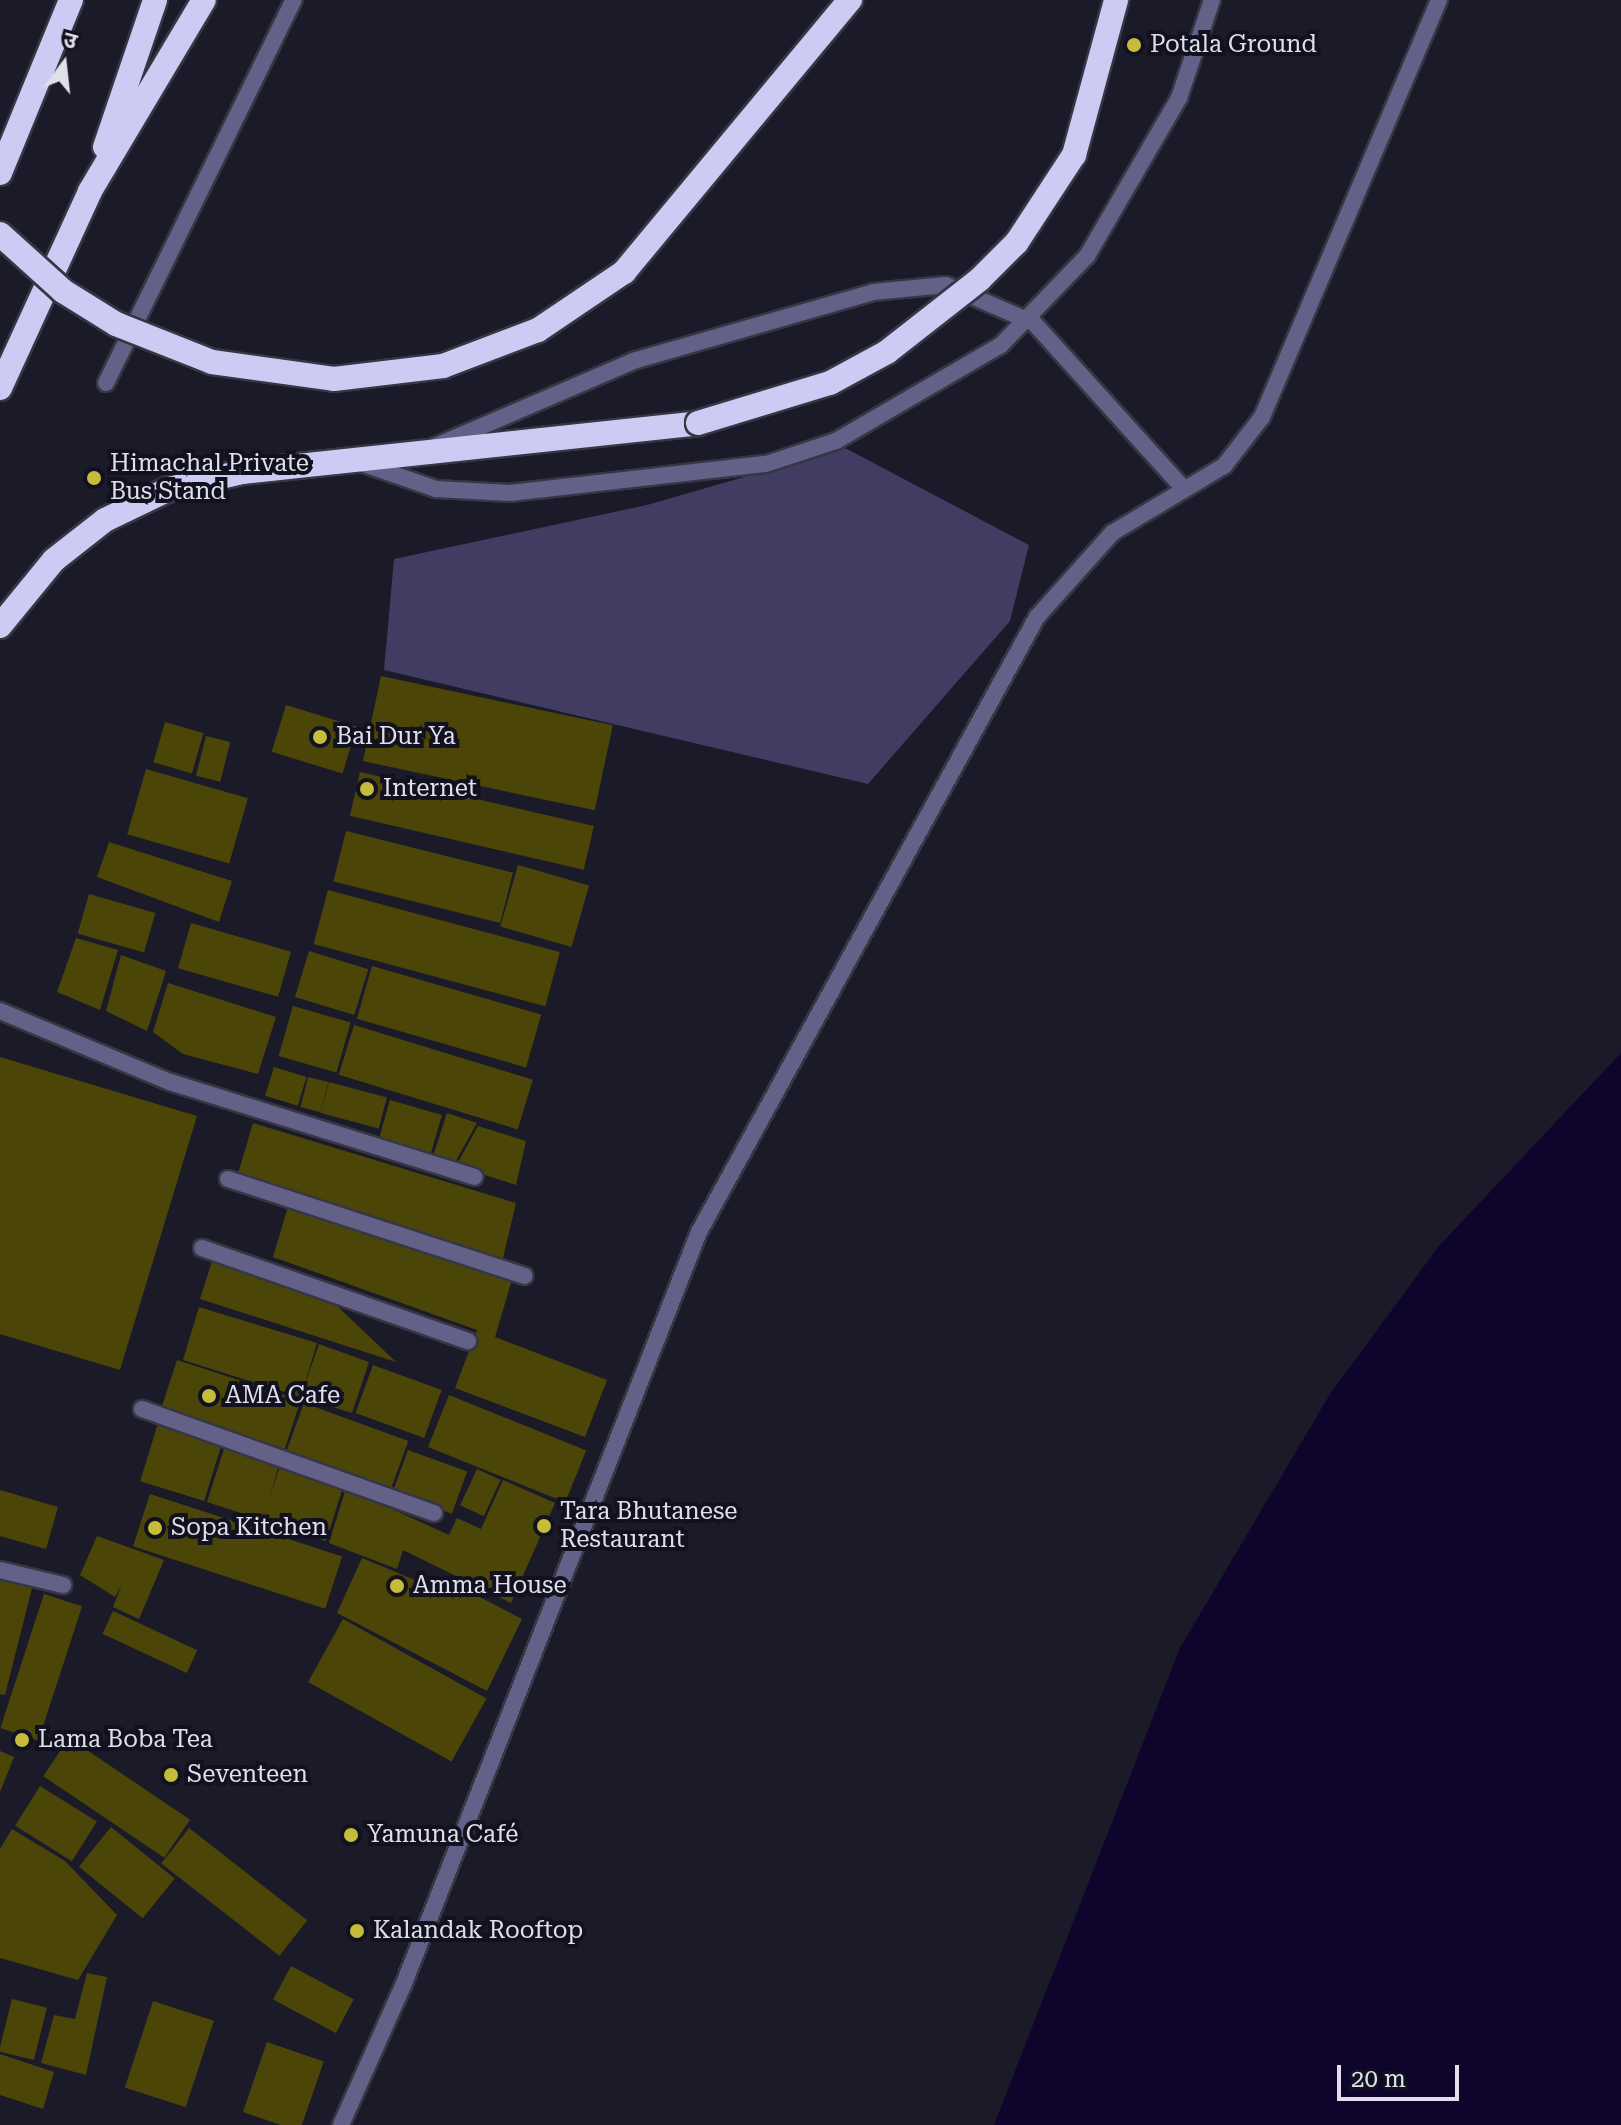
<!DOCTYPE html>
<html>
<head>
<meta charset="utf-8">
<style>
  body { margin:0 }
  #map { position:relative; width:1621px; height:2125px; overflow:hidden; background:#1b1a29; font-family:"Roboto Serif","Noto Sans Devanagari",serif }
  div>[style] { position:absolute }
  [style*='--x'] { left:calc(var(--x)*1px); top:calc(var(--y)*1px); width:calc(var(--w)*1px); rotate:calc(var(--a)*1deg) }
  .green>* { inset:0; background:#403c62 }
  .water>* { inset:0; background:#0e042c }
  .building>* { inset:0; background:#4b4608; transform-origin:0 0 }
  .roads { filter:drop-shadow(2px 0 #373644) drop-shadow(-2px 0 #373644) drop-shadow(0 2px #373644) drop-shadow(0 -2px #373644) }
  .lane>* { height:16px; margin:-8px; padding:0 8px; transform-origin:8px; border-radius:8px; background:#646188 }
  .street>* { height:16px; margin:-8px; padding:0 8px; transform-origin:8px; border-radius:8px; background:#646188 }
  .highway>* { height:24px; margin:-12px; padding:0 12px; transform-origin:12px; border-radius:12px; background:#cdcbf3 }
  .bridges { filter:drop-shadow(2px 0 #373644) drop-shadow(-2px 0 #373644) drop-shadow(0 2px #373644) drop-shadow(0 -2px #373644) }
  .highway-bridge>* { height:24px; margin:-12px; padding:0 12px; transform-origin:12px; border-radius:12px; background:#cdcbf3 }
  .dots>* { width:22px; height:22px; translate:-50% -50%; box-sizing:border-box; border:4px solid #121120; border-radius:50% }
  span { translate:-50% -50%; white-space:nowrap; text-align:center; line-height:1.15; -webkit-text-stroke:8px #121120; paint-order:stroke }
  .poi-label { font-size:24px; color:#e0e0eb }
  .left { translate:0 -50%; text-align:left }
  .north { position:absolute; left:24px; top:24px; width:80px; height:80px; -webkit-text-stroke:6px #121120; paint-order:stroke; rotate:15deg; font-size:22px; font-weight:700; line-height:32px; text-align:center; color:#e0e0eb }
  .north::after { content:''; display:block; margin:auto; width:28px; height:36px; background:#e0e0eb; clip-path:polygon(50% 0,100% 100%,50% 72%,0 100%) }
  .scale { position:absolute; left:1337px; top:2065px; width:122px; height:36px; box-sizing:border-box; border:4px solid #e0e0eb; border-top:0; padding-left:10px; font-size:24px; line-height:28px; white-space:nowrap; color:#e0e0eb; -webkit-text-stroke:6px #121120; paint-order:stroke }
</style>
</head>
<body>
<div id="map">
  <div class="green">
    <div style="clip-path:polygon(845px 448px,1029px 545px,1010px 621px,868px 784px,384px 670px,394px 559px,647px 505px)"></div>
  </div>
  <div class="water">
    <div style="clip-path:polygon(1621px 1053px,1621px 2125px,994px 2125px,1180px 1648px,1330px 1394px,1439px 1246px)"></div>
  </div>
  <div class="building">
    <div style="left:381px;top:676px;width:237px;height:87px;rotate:12deg"></div>
    <div style="left:286px;top:705px;width:74px;height:49px;rotate:17deg"></div>
    <div style="left:165px;top:722px;width:40px;height:42px;rotate:16deg"></div>
    <div style="left:206px;top:736px;width:25px;height:41px;rotate:14deg"></div>
    <div style="left:146px;top:769px;width:106px;height:68px;rotate:16deg"></div>
    <div style="left:360px;top:772px;width:240px;height:45px;rotate:13deg"></div>
    <div style="left:346px;top:831px;width:172px;height:52px;rotate:14deg"></div>
    <div style="clip-path:polygon(109px 842px,232px 881px,219px 922px,97px 877px)"></div>
    <div style="left:518px;top:865px;width:74px;height:64px;rotate:16deg"></div>
    <div style="left:328px;top:890px;width:240px;height:56px;rotate:15deg"></div>
    <div style="left:89px;top:894px;width:69px;height:41px;rotate:16deg"></div>
    <div style="left:191px;top:923px;width:104px;height:47px;rotate:16deg"></div>
    <div style="clip-path:polygon(76px 938px,118px 950px,100px 1010px,57px 992px)"></div>
    <div style="left:309px;top:951px;width:62px;height:48px;rotate:17deg"></div>
    <div style="clip-path:polygon(121px 955px,166px 971px,147px 1031px,106px 1011px)"></div>
    <div style="left:372px;top:966px;width:176px;height:55px;rotate:16deg"></div>
    <div style="clip-path:polygon(168px 983px,276px 1017px,258px 1074px,183px 1054px,153px 1032px)"></div>
    <div style="left:293px;top:1006px;width:60px;height:52px;rotate:16deg"></div>
    <div style="left:354px;top:1025px;width:187px;height:52px;rotate:17deg"></div>
    <div style="clip-path:polygon(0 1057px,197px 1116px,120px 1370px,0 1334px)"></div>
    <div style="left:274px;top:1067px;width:34px;height:30px;rotate:17deg"></div>
    <div style="left:308px;top:1077px;width:21px;height:31px;rotate:14deg"></div>
    <div style="left:329px;top:1082px;width:60px;height:32px;rotate:15deg"></div>
    <div style="left:390px;top:1100px;width:54px;height:41px;rotate:16deg"></div>
    <div style="clip-path:polygon(447px 1113px,477px 1123px,453px 1166px,432px 1159px)"></div>
    <div style="clip-path:polygon(253px 1123px,516px 1203px,501px 1267px,237px 1177px)"></div>
    <div style="clip-path:polygon(478px 1126px,526px 1141px,516px 1185px,456px 1166px)"></div>
    <div style="clip-path:polygon(289px 1203px,513px 1276px,495px 1337px,607px 1380px,585px 1437px,455px 1388px,477px 1330px,273px 1257px)"></div>
    <div style="clip-path:polygon(212px 1261px,331px 1300px,396px 1362px,200px 1299px)"></div>
    <div style="clip-path:polygon(199px 1307px,317px 1343px,304px 1387px,319px 1344px,369px 1362px,352px 1413px,183px 1360px)"></div>
    <div style="left:177px;top:1360px;width:130px;height:51px;rotate:18deg"></div>
    <div style="left:373px;top:1365px;width:73px;height:51px;rotate:20deg"></div>
    <div style="left:449px;top:1395px;width:148px;height:56px;rotate:22deg"></div>
    <div style="left:304px;top:1403px;width:111px;height:53px;rotate:20deg"></div>
    <div style="left:158px;top:1423px;width:67px;height:61px;rotate:17deg"></div>
    <div style="clip-path:polygon(225px 1446px,280px 1462px,268px 1502px,281px 1463px,344px 1484px,326px 1541px,207px 1502px)"></div>
    <div style="left:408px;top:1450px;width:63px;height:45px;rotate:20deg"></div>
    <div style="left:477px;top:1469px;width:26px;height:40px;rotate:25deg"></div>
    <div style="clip-path:polygon(503px 1480px,555px 1503px,511px 1603px,403px 1550px,397px 1569px,329px 1543px,346px 1488px,449px 1535px,457px 1518px,481px 1529px)"></div>
    <div style="clip-path:polygon(0 1490px,58px 1507px,46px 1549px,0 1536px)"></div>
    <div style="left:150px;top:1494px;width:202px;height:55px;rotate:18deg"></div>
    <div style="clip-path:polygon(97px 1536px,164px 1560px,139px 1619px,113px 1607px,122px 1584px,115px 1597px,80px 1575px)"></div>
    <div style="clip-path:polygon(362px 1558px,434px 1588px,440px 1576px,522px 1619px,487px 1691px,337px 1613px)"></div>
    <div style="clip-path:polygon(0 1579px,32px 1588px,5px 1695px,0 1694px)"></div>
    <div style="left:44px;top:1594px;width:40px;height:141px;rotate:18deg"></div>
    <div style="left:113px;top:1611px;width:93px;height:25px;rotate:25deg"></div>
    <div style="left:343px;top:1619px;width:164px;height:72px;rotate:29deg"></div>
    <div style="left:69px;top:1738px;width:146px;height:46px;rotate:34deg"></div>
    <div style="clip-path:polygon(0 1751px,14px 1757px,0 1792px)"></div>
    <div style="left:40px;top:1786px;width:67px;height:47px;rotate:32deg"></div>
    <div style="left:111px;top:1827px;width:82px;height:51px;rotate:39deg"></div>
    <div style="left:189px;top:1828px;width:150px;height:45px;rotate:38deg"></div>
    <div style="clip-path:polygon(12px 1829px,65px 1861px,117px 1915px,78px 1980px,0 1958px,0 1849px)"></div>
    <div style="left:291px;top:1966px;width:71px;height:38px;rotate:28deg"></div>
    <div style="clip-path:polygon(87px 1973px,107px 1977px,86px 2075px,41px 2063px,54px 2015px,75px 2019px)"></div>
    <div style="left:12px;top:1999px;width:36px;height:54px;rotate:14deg"></div>
    <div style="left:153px;top:2001px;width:64px;height:91px;rotate:18deg"></div>
    <div style="left:267px;top:2042px;width:60px;height:74px;rotate:19deg"></div>
    <div style="clip-path:polygon(0 2054px,54px 2072px,43px 2109px,0 2095px)"></div>
  </div>
  <div class="roads">
    <div class="lane">
      <div style="--x:202;--y:1248;--w:282;--a:19.3"></div>
      <div style="--x:142;--y:1409;--w:310;--a:19.6"></div>
    </div>
    <div class="street">
      <div style="--x:106;--y:383;--w:427;--a:-63.9"></div>
      <div style="--x:436;--y:446;--w:215;--a:-23.3"></div>
      <div style="--x:633;--y:361;--w:250;--a:-16"></div>
      <div style="--x:873;--y:292;--w:73;--a:-5.5"></div>
      <div style="--x:946;--y:285;--w:96;--a:23.4"></div>
      <div style="--x:1034;--y:323;--w:224;--a:47.9"></div>
      <div style="--x:358;--y:462;--w:83;--a:19.1"></div>
      <div style="--x:436;--y:489;--w:74;--a:3.1"></div>
      <div style="--x:510;--y:493;--w:258;--a:-6.5"></div>
      <div style="--x:766;--y:464;--w:74;--a:-18.2"></div>
      <div style="--x:836;--y:441;--w:191;--a:-30.2"></div>
      <div style="--x:1001;--y:345;--w:124;--a:-46"></div>
      <div style="--x:1087;--y:256;--w:183;--a:-59.8"></div>
      <div style="--x:1179;--y:98;--w:103;--a:-71.4"></div>
      <div style="--x:0;--y:1011;--w:184;--a:22.7"></div>
      <div style="--x:170;--y:1082;--w:319;--a:17.3"></div>
      <div style="--x:228;--y:1179;--w:312;--a:18.1"></div>
      <div style="--x:0;--y:1570;--w:65;--a:13.4"></div>
      <div style="--x:341;--y:2125;--w:152;--a:-66"></div>
      <div style="--x:403;--y:1986;--w:810;--a:-68.57"></div>
      <div style="--x:699;--y:1232;--w:702;--a:-61.21"></div>
      <div style="--x:1037;--y:617;--w:113;--a:-48.2"></div>
      <div style="--x:1112;--y:533;--w:131;--a:-30.9"></div>
      <div style="--x:1224;--y:466;--w:62;--a:-52.2"></div>
      <div style="--x:1262;--y:417;--w:453;--a:-67"></div>
    </div>
    <div class="highway">
      <div style="--x:105;--y:147;--w:155;--a:-71.2"></div>
      <div style="--x:0;--y:173;--w:187;--a:-67.7"></div>
      <div style="--x:0;--y:388;--w:217;--a:-65.4"></div>
      <div style="--x:90;--y:191;--w:222;--a:-59.2"></div>
      <div style="--x:0;--y:626;--w:85;--a:-50.7"></div>
      <div style="--x:54;--y:560;--w:65;--a:-38.1"></div>
      <div style="--x:105;--y:520;--w:71;--a:-25.8"></div>
      <div style="--x:169;--y:489;--w:75;--a:-13.1"></div>
      <div style="--x:242;--y:472;--w:459;--a:-6.1"></div>
    </div>
  </div>
  <div class="bridges">
    <div class="highway-bridge">
      <div style="--x:0;--y:234;--w:85;--a:42.1"></div>
      <div style="--x:63;--y:291;--w:62;--a:31.9"></div>
      <div style="--x:116;--y:324;--w:103;--a:21.6"></div>
      <div style="--x:212;--y:362;--w:123;--a:7.9"></div>
      <div style="--x:334;--y:379;--w:110;--a:-6.8"></div>
      <div style="--x:443;--y:366;--w:102;--a:-20.8"></div>
      <div style="--x:538;--y:330;--w:104;--a:-34"></div>
      <div style="--x:624;--y:272;--w:354;--a:-50.3"></div>
      <div style="--x:698;--y:423;--w:138;--a:-16.9"></div>
      <div style="--x:830;--y:383;--w:65;--a:-28.5"></div>
      <div style="--x:887;--y:352;--w:118;--a:-38.1"></div>
      <div style="--x:980;--y:279;--w:52;--a:-45"></div>
      <div style="--x:1017;--y:242;--w:104;--a:-56.8"></div>
      <div style="--x:1074;--y:155;--w:161;--a:-74.8"></div>
    </div>
  </div>
  <div class="dots">
    <div style="left:1134px;top:45px;background:#c6bc3c"></div>
    <div style="left:94px;top:478px;background:#c6bc3c"></div>
    <div style="left:320px;top:737px;background:#c6bc3c"></div>
    <div style="left:367px;top:789px;background:#c6bc3c"></div>
    <div style="left:209px;top:1396px;background:#c6bc3c"></div>
    <div style="left:544px;top:1526px;background:#c6bc3c"></div>
    <div style="left:155px;top:1528px;background:#c6bc3c"></div>
    <div style="left:397px;top:1586px;background:#c6bc3c"></div>
    <div style="left:22px;top:1740px;background:#c6bc3c"></div>
    <div style="left:171px;top:1775px;background:#c6bc3c"></div>
    <div style="left:351px;top:1835px;background:#c6bc3c"></div>
    <div style="left:357px;top:1931px;background:#c6bc3c"></div>
  </div>
  <div class="poi-label">
    <span class="left" style="left:1150px;top:45px">Potala Ground</span>
    <span class="left" style="left:110px;top:478px">Himachal Private<br>Bus Stand</span>
    <span class="left" style="left:336px;top:737px">Bai Dur Ya</span>
    <span class="left" style="left:383px;top:789px">Internet</span>
    <span class="left" style="left:225px;top:1396px">AMA Cafe</span>
    <span class="left" style="left:560px;top:1526px">Tara Bhutanese<br>Restaurant</span>
    <span class="left" style="left:171px;top:1528px">Sopa Kitchen</span>
    <span class="left" style="left:413px;top:1586px">Amma House</span>
    <span class="left" style="left:38px;top:1740px">Lama Boba Tea</span>
    <span class="left" style="left:187px;top:1775px">Seventeen</span>
    <span class="left" style="left:367px;top:1835px">Yamuna Café</span>
    <span class="left" style="left:373px;top:1931px">Kalandak Rooftop</span>
  </div>
  <div class="north">उ</div>
  <div class="scale">20 m</div>
</div>
</body>
</html>
